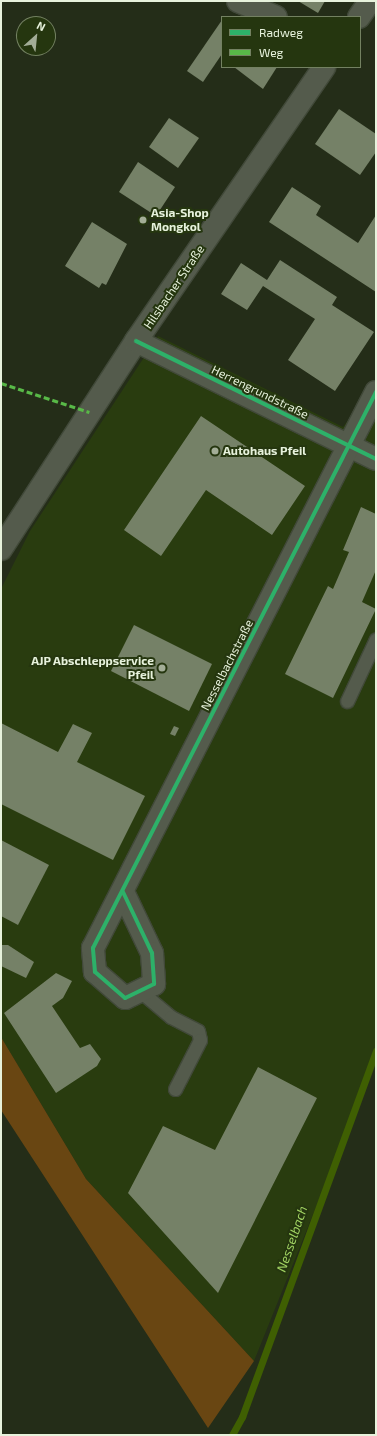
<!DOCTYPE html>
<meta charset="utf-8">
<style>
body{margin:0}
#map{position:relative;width:377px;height:1436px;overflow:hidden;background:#242d18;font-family:"Exo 2",sans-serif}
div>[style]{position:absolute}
.built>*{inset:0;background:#293c0f}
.green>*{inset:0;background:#694612}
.stream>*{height:7px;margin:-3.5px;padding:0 3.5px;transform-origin:3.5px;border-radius:3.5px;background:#3f5f02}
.building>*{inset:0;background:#758167}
.roads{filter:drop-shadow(1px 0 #414939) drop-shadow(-1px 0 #414939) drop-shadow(0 1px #414939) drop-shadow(0 -1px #414939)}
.lane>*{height:13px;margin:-6.5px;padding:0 6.5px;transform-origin:6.5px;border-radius:6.5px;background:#545b4c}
.street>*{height:22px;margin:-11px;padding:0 11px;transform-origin:11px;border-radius:11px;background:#545b4c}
.secondary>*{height:22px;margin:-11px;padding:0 11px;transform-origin:11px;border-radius:11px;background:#545b4c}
.quiet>*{height:3px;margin-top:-1.5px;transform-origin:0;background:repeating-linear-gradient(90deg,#58b947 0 6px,transparent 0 9px)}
.cycleway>*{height:4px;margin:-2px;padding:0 2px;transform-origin:2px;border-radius:2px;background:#2db169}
.dots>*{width:11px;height:11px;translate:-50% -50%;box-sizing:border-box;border:2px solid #25360f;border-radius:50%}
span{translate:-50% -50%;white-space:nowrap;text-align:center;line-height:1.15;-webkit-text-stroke:4px #25360f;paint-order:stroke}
.poi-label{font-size:12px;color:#e7f2dc;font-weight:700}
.left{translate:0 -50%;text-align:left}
.right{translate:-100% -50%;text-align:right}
.street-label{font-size:12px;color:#e7f2dc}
.water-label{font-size:13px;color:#a1d362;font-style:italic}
.frame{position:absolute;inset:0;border:2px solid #e7f2dc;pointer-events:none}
.legend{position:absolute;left:221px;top:16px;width:140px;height:52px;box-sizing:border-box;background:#25360f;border:1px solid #738161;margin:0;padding:5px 7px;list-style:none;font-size:12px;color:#e7f2dc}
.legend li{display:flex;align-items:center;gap:8px;height:20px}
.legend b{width:20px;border:1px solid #738161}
.north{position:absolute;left:16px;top:16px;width:40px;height:40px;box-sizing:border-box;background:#25360f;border:1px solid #738161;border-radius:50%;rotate:27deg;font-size:11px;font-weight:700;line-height:16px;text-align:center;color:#e7f2dc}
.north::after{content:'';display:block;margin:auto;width:14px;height:18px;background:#a3ad97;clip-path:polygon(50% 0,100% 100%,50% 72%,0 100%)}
</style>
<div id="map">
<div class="built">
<div style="clip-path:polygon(158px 336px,343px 427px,376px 382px,376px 1058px,254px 1361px,86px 1179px,1px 1037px,1px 589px,30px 531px)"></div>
</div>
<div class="green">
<div style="clip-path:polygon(1px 1037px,86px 1179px,254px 1361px,208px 1428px,1px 1110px)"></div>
</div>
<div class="stream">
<div style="left:232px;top:1435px;width:21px;rotate:-61deg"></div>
<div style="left:242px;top:1417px;width:390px;rotate:-69.9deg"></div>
</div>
<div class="building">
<div style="clip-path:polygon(298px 1px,325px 1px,318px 13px)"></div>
<div style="clip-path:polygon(222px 20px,222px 54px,203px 82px,187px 71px)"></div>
<div style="clip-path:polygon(234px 67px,277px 67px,263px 89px)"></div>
<div style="clip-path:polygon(339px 109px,376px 134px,376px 152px,360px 175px,315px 144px)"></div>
<div style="clip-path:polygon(169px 118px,199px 138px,178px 168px,149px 147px)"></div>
<div style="clip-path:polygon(138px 162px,175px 187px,156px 216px,119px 192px)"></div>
<div style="clip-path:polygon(292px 187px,321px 206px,316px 215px,358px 243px,376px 215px,376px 292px,269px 222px)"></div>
<div style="clip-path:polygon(92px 222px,127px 244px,106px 285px,102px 283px,99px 288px,65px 266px)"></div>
<div style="clip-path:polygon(280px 260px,337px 297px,332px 305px,374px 332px,335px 391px,288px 360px,315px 319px,263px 286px,247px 310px,221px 294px,241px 263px,267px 280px)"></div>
<div style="clip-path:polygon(201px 416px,305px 486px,272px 535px,206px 490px,161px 556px,124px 530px)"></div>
<div style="clip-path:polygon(361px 507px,376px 514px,376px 570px,362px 602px,376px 609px,333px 698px,285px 674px,328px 586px,333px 589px,349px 552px,343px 550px)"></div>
<div style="clip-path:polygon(134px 625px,212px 664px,189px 711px,111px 671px)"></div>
<div style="clip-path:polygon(1px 723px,58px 752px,73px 724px,92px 733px,77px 762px,145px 796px,113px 860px,1px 804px)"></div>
<div style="clip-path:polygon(174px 726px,179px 728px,175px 736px,170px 734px)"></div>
<div style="clip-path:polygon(1px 840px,49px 865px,18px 925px,1px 916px)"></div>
<div style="clip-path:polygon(1px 945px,8px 945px,34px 962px,26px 978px,1px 966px)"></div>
<div style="clip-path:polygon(56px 973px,72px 981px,63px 998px,52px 1006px,80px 1048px,90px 1044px,101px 1059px,97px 1066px,56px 1093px,4px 1013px)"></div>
<div style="clip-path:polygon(258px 1067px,317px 1098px,218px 1293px,128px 1193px,163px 1126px,215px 1150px)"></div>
</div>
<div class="roads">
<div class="lane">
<div style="left:347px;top:701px;width:68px;rotate:-64.9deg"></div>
<div style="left:140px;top:991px;width:40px;rotate:40deg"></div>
<div style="left:171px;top:1017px;width:30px;rotate:27deg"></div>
<div style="left:198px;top:1031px;width:9px;rotate:77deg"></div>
<div style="left:200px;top:1040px;width:55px;rotate:117deg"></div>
</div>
<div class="street">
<div style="left:238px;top:1px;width:41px;rotate:22.8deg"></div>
<div style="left:136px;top:341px;width:267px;rotate:26.2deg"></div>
<div style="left:123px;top:892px;width:68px;rotate:64.6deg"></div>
<div style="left:152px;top:953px;width:31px;rotate:86deg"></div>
<div style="left:154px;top:984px;width:32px;rotate:154deg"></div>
<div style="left:125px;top:998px;width:40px;rotate:-139deg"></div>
<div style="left:95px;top:972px;width:24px;rotate:-95deg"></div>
<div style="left:93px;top:948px;width:624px;rotate:-63.02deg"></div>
</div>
<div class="secondary">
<div style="left:359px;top:17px;width:19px;rotate:-55deg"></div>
<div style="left:1px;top:549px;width:248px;rotate:-57deg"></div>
<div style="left:136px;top:341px;width:332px;rotate:-55.5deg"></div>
</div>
</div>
<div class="quiet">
<div style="left:1px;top:383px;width:93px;rotate:18.2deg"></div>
</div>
<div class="cycleway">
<div style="left:136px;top:341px;width:267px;rotate:26.2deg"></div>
<div style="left:123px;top:892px;width:68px;rotate:64.6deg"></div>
<div style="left:152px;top:953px;width:31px;rotate:86deg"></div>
<div style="left:154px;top:984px;width:32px;rotate:154deg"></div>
<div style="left:125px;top:998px;width:40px;rotate:-139deg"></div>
<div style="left:95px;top:972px;width:24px;rotate:-95deg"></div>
<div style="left:93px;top:948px;width:624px;rotate:-63.02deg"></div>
</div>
<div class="dots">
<div style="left:143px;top:220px;background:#a3ad97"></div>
<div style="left:215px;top:451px;background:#a3ad97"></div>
<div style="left:162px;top:668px;background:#a3ad97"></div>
</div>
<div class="poi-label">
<span class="left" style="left:151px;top:220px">Asia-Shop<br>Mongkol</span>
<span class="left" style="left:223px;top:451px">Autohaus Pfeil</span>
<span class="right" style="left:154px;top:668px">AJP Abschleppservice<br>Pfeil</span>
</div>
<div class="street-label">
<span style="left:174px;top:287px;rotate:-56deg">Hilsbacher Straße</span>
<span style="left:260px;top:392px;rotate:26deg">Herrengrundstraße</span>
<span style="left:227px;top:665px;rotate:-63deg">Nesselbachstraße</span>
</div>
<div class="water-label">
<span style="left:292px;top:1239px;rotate:-71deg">Nesselbach</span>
</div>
<div class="frame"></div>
<ul class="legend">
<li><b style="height:5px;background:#2db169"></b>Radweg</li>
<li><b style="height:5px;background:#58b947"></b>Weg</li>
</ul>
<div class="north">N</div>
</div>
